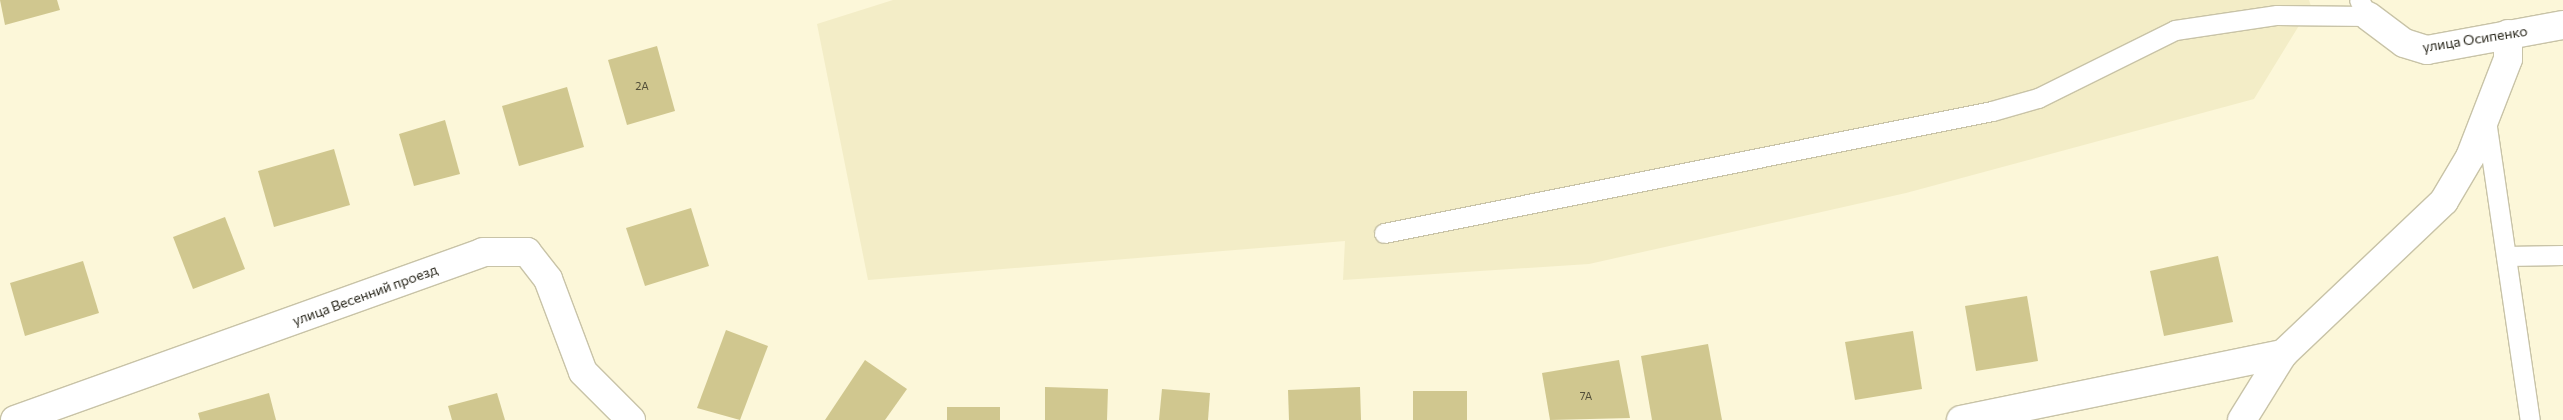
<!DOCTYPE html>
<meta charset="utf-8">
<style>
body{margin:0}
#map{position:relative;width:2563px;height:420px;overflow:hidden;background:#fcf7d9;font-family:Commissioner,sans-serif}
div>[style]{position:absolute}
.built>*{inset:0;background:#f3edc7}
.building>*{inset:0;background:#d0c78f}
.roads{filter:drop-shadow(1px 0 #c8c3a7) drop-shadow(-1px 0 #c8c3a7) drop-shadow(0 1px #c8c3a7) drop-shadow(0 -1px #c8c3a7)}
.service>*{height:19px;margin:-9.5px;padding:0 9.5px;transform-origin:9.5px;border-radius:9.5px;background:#fff}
.minor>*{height:28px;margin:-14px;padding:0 14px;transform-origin:14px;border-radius:14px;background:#fff}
span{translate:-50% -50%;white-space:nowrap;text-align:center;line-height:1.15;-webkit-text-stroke:4px #fff;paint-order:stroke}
.number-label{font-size:11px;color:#534f39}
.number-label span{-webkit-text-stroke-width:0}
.street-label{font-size:14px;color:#29271c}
</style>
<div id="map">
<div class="built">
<div style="clip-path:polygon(893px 0,2309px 0,2311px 6px,2254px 99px,1906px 193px,1589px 264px,1343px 280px,1345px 241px,868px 280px,817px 24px)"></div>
</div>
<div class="building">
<div style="clip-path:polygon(0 0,57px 0,60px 10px,5px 25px)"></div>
<div style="clip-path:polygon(657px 46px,675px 111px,627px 125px,608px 60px)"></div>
<div style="clip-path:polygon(567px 87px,584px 147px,519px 166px,502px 106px)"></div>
<div style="clip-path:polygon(445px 120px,460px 174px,414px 186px,399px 134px)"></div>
<div style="clip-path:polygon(334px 149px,350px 205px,274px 227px,258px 171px)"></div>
<div style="clip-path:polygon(691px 208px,709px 266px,645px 286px,626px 228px)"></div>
<div style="clip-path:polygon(225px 217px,245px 269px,193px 289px,173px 237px)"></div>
<div style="clip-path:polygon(2218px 256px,2233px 322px,2164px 336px,2150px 271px)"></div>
<div style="clip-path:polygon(83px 261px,99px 313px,25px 336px,10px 283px)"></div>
<div style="clip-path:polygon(2027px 296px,2038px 361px,1976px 371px,1965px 306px)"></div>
<div style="clip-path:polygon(726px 330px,768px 346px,740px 420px,697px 408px)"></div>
<div style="clip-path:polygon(1913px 331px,1922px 389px,1855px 400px,1845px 342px)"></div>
<div style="clip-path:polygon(1708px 344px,1722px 420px,1652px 420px,1641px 356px)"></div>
<div style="clip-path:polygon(865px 360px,907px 389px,885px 420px,825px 420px)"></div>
<div style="clip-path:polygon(1619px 360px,1630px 418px,1550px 420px,1542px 373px)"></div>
<div style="clip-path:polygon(1045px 387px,1108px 389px,1107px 420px,1045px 420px)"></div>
<div style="clip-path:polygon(1360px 387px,1361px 420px,1289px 420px,1288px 390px)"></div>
<div style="clip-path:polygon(1162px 389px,1210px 393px,1208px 420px,1159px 420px)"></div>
<div style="clip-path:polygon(1413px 391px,1467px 391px,1467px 420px,1413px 420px)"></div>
<div style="clip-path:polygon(269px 393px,276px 420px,200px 420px,198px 413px)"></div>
<div style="clip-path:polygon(497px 393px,505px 420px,452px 420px,448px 406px)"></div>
<div style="clip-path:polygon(947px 407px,1000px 407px,1000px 420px,947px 420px)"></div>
</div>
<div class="roads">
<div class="service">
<div style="left:2486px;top:120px;width:303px;rotate:81.7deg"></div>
<div style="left:1384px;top:233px;width:620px;rotate:-11.35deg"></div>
<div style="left:1992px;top:111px;width:48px;rotate:-15.8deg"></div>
<div style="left:2038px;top:98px;width:153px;rotate:-26.4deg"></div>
<div style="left:2175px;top:30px;width:103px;rotate:-8.4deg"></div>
<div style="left:2277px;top:15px;width:91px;rotate:0.6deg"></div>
<div style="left:2368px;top:16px;width:18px;rotate:-119deg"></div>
<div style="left:2506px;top:256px;width:57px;rotate:-1deg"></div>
</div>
<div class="minor">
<div style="left:2368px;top:16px;width:45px;rotate:36.9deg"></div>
<div style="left:2404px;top:43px;width:24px;rotate:17deg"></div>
<div style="left:2427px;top:50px;width:138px;rotate:-10.4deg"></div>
<div style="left:15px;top:420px;width:497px;rotate:-19.7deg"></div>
<div style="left:483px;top:252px;width:44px"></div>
<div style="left:527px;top:252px;width:34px;rotate:52deg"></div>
<div style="left:548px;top:279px;width:99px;rotate:69.4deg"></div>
<div style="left:583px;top:372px;width:68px;rotate:45deg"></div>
<div style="left:1961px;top:420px;width:329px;rotate:-11.6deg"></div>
<div style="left:2283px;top:354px;width:222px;rotate:-43.5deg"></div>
<div style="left:2444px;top:201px;width:51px;rotate:-59.4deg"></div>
<div style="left:2470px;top:157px;width:105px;rotate:-68.8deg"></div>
<div style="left:2508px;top:59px;width:25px;rotate:-90deg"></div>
<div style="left:2242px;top:420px;width:78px;rotate:-58.2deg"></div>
</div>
</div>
<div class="number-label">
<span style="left:642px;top:86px">2А</span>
<span style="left:1586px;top:396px">7А</span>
</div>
<div class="street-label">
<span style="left:2475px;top:39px;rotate:-9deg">улица Осипенко</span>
<span style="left:365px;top:295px;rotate:-20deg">улица Весенний проезд</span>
</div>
</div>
